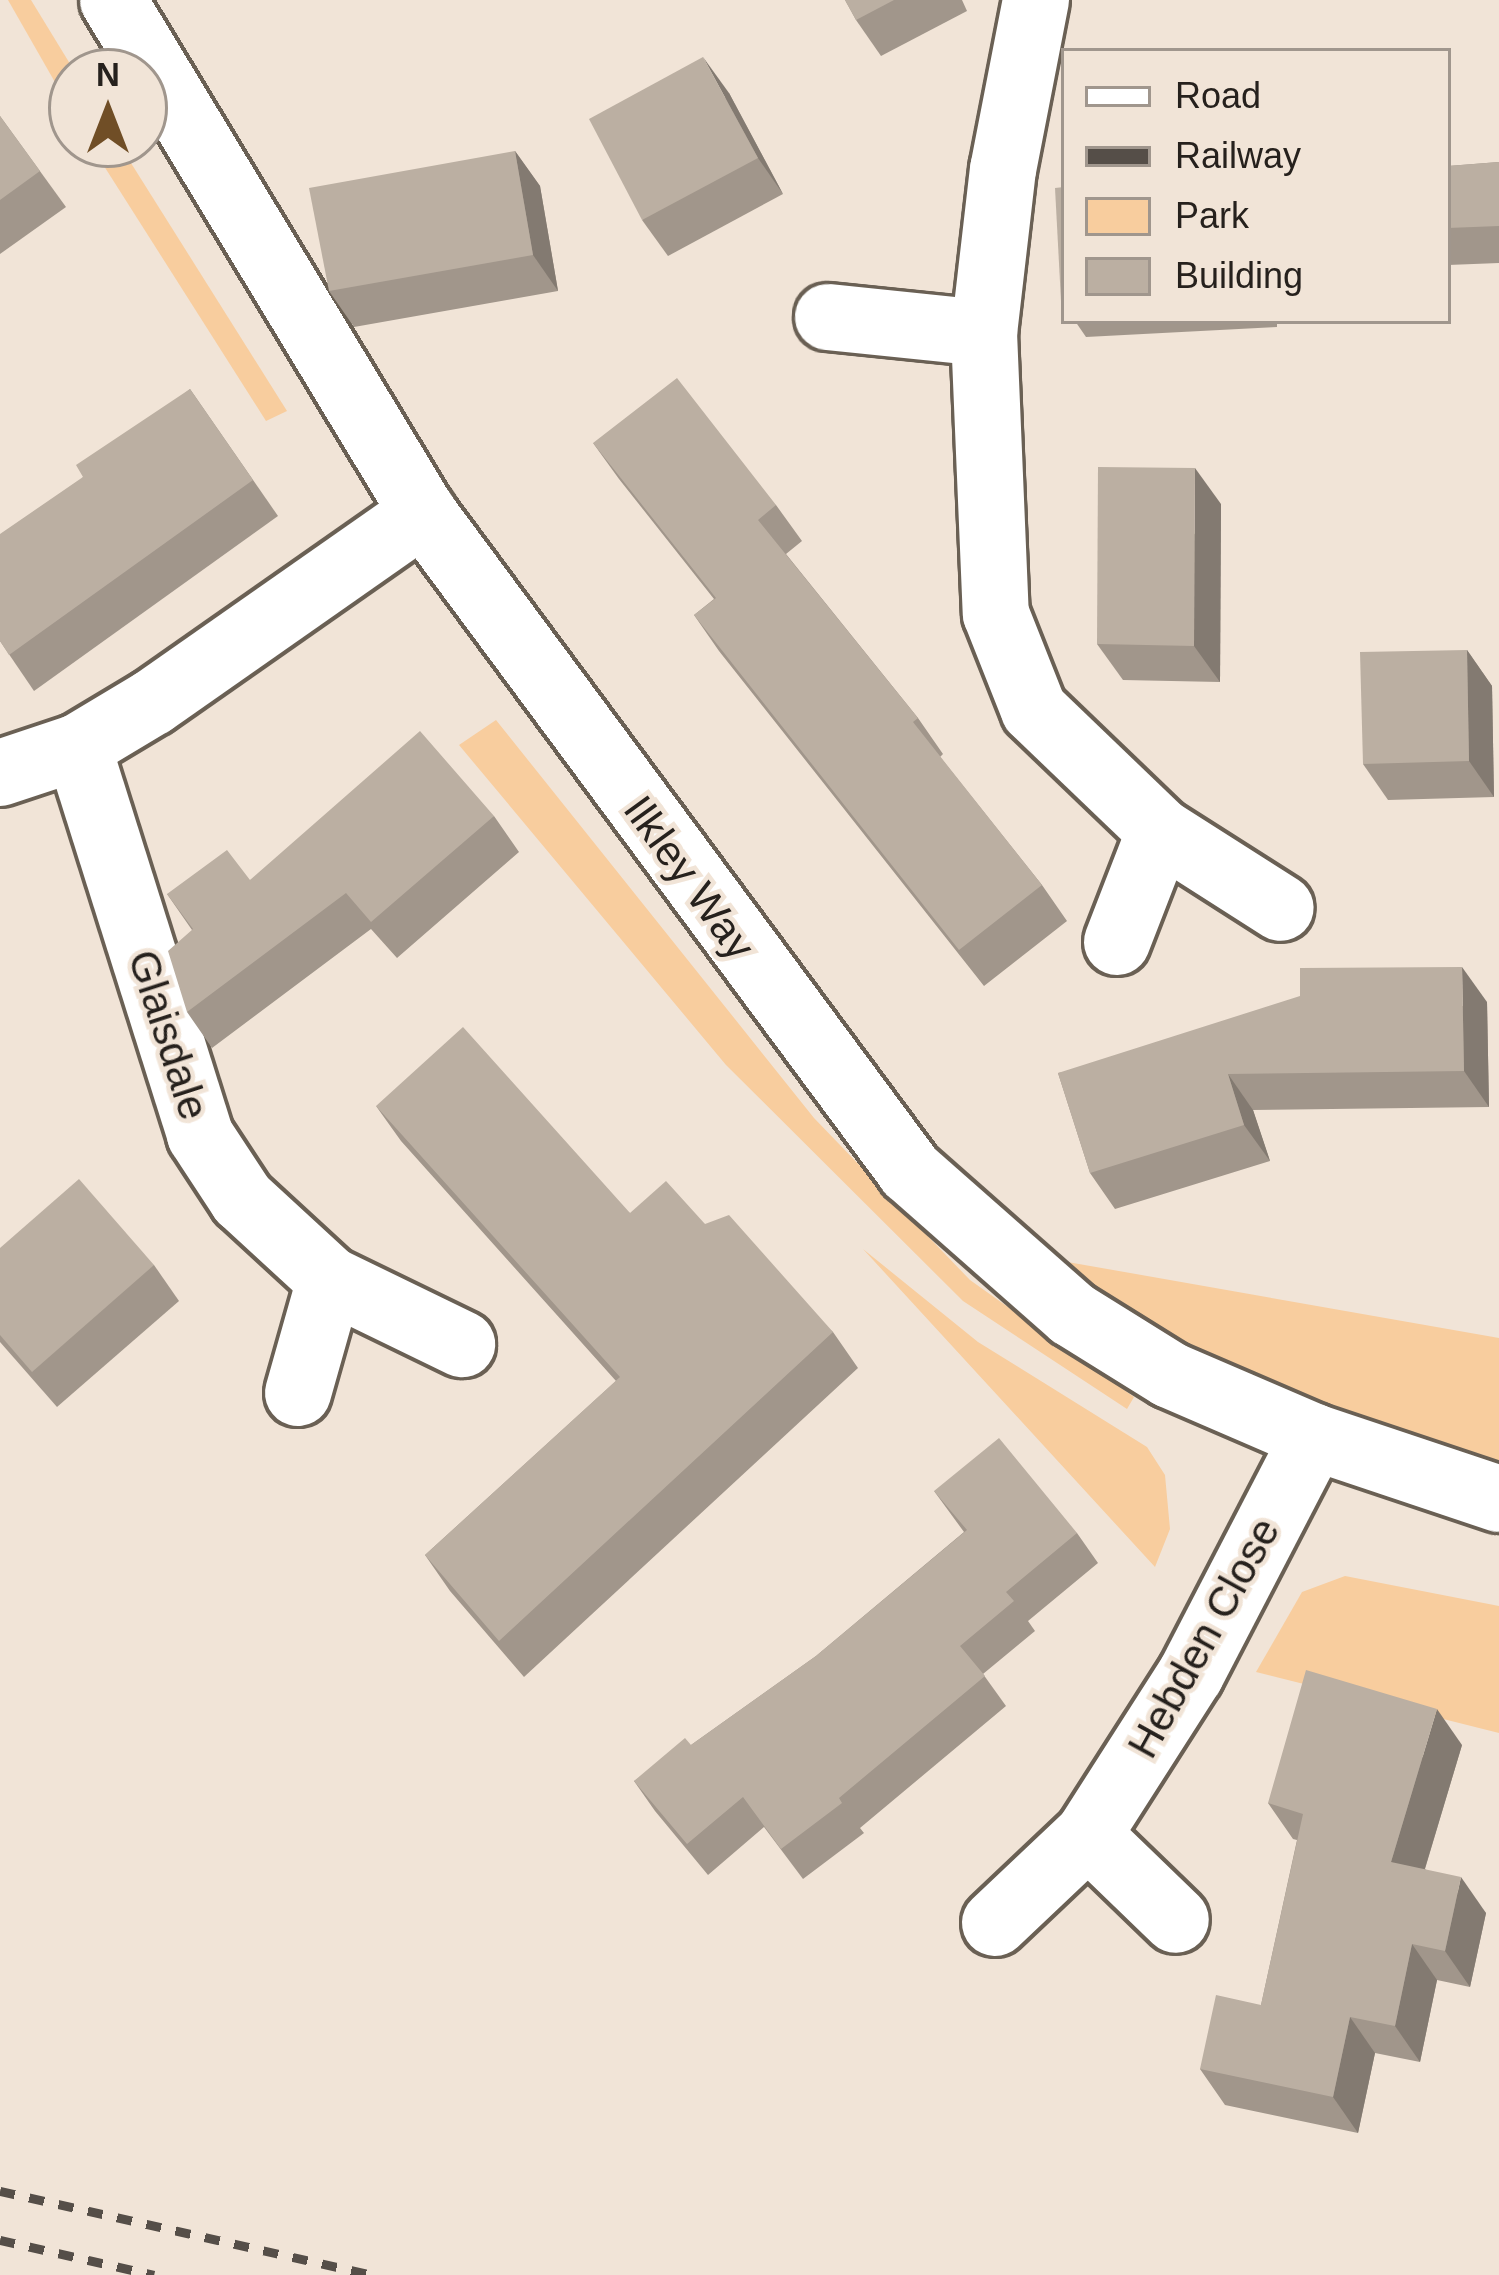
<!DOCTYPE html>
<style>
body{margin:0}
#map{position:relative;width:1499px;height:2275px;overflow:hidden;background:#f1e4d7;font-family:Helvetica,sans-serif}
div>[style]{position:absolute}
.green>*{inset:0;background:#f8cd9e}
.roads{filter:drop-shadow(3px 0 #6a6054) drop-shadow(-3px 0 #6a6054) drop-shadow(0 3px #6a6054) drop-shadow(0 -3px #6a6054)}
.street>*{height:66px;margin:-33px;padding:0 33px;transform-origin:33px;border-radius:33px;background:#fff}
.rail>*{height:9px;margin-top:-4.5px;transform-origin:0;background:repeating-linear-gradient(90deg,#554e48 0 15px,transparent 0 30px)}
.wall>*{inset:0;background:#a1968b}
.shaded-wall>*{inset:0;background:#837a71}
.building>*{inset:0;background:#bbafa2}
span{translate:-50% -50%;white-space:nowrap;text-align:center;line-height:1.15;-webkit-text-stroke:9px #f1e4d7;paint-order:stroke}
.street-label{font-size:42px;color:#26211d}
.legend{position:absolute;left:1061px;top:48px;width:390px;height:276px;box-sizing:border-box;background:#f1e4d7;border:3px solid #a0968d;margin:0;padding:15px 21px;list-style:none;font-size:36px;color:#26211d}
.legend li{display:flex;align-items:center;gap:24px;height:60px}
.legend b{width:60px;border:3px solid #a0968d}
.north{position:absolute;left:48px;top:48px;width:120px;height:120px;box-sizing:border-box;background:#f1e4d7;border:3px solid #a0968d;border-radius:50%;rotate:0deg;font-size:33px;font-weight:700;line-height:48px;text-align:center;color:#26211d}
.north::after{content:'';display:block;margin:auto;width:42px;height:54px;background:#704e26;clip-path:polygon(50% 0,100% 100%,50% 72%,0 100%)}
</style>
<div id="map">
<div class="green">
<div style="clip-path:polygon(8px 0,31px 0,75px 72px,72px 112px)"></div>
<div style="clip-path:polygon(90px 144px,119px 144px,287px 411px,266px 421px)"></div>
<div style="clip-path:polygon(496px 720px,814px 1118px,970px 1280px,1134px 1397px,1127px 1409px,963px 1301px,726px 1065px,459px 745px)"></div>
<div style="clip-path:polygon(863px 1249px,978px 1342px,1147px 1447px,1165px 1475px,1170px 1529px,1155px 1567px)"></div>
<div style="clip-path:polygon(994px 1249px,1499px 1338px,1499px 1499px,1461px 1490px)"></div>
<div style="clip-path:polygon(1345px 1576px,1499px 1606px,1499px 1733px,1256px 1672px,1302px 1592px)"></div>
</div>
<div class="roads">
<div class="street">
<div style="left:113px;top:0;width:599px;rotate:58.86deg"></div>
<div style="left:423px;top:513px;width:819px;rotate:53.49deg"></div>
<div style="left:910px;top:1171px;width:216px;rotate:41.4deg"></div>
<div style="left:1072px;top:1314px;width:115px;rotate:31.9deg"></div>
<div style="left:1170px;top:1375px;width:157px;rotate:23.3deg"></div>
<div style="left:1314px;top:1437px;width:195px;rotate:18.5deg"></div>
<div style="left:1036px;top:0;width:172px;rotate:101deg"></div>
<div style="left:1003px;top:169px;width:165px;rotate:96.6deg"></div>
<div style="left:984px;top:333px;width:281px;rotate:87.6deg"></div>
<div style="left:996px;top:614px;width:103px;rotate:68.4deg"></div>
<div style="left:1034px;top:710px;width:175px;rotate:43.8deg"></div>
<div style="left:1160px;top:831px;width:143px;rotate:32.5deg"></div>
<div style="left:828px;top:317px;width:157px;rotate:5.9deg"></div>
<div style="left:78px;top:747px;width:407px;rotate:72.5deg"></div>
<div style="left:200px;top:1135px;width:77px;rotate:56.7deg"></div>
<div style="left:242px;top:1199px;width:120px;rotate:42.6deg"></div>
<div style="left:330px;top:1280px;width:147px;rotate:25.9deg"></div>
<div style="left:0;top:773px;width:82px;rotate:-18.4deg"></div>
<div style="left:78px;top:747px;width:87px;rotate:-31deg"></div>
<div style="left:153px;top:702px;width:330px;rotate:-35deg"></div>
<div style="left:1117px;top:942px;width:119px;rotate:-68.8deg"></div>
<div style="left:298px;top:1393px;width:117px;rotate:-74.2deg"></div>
<div style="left:1088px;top:1835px;width:122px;rotate:44deg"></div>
<div style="left:995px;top:1923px;width:128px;rotate:-43.4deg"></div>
<div style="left:1088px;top:1835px;width:191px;rotate:-57.4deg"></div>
<div style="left:1191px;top:1674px;width:267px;rotate:-62.6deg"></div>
</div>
</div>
<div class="rail">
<div style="left:0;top:2191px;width:383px;rotate:12.7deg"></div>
<div style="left:0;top:2240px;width:158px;rotate:12.8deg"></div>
</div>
<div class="wall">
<div style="clip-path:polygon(845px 0,962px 0,967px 11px,881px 56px,856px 20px)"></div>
<div style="clip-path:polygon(729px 93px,783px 194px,668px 256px,642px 220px)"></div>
<div style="clip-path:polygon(0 116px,66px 207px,0 254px)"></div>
<div style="clip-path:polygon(515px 151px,540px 186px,558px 291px,354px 327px,329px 291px)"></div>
<div style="clip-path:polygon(1499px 162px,1499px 263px,1448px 265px,1448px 166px)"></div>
<div style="clip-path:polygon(1075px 321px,1277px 321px,1277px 327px,1086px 337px)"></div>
<div style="clip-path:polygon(190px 389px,278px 516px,34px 691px,0 641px,83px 477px)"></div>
<div style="clip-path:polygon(593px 443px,776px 505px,802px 541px,786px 554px,918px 718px,943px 754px,940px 757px,1042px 885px,1067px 921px,984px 986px,719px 651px,694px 615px,714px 599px,619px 479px)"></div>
<div style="clip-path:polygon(1221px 504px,1220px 682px,1123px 680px,1097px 644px)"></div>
<div style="clip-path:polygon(1467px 650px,1492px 686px,1494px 797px,1388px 800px,1363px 764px)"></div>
<div style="clip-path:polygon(494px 816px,519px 852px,397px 958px,371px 929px,212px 1048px,187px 1012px,192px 930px,167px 894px,250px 880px)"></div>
<div style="clip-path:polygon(1487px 1002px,1489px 1107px,1253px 1110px,1270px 1161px,1115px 1209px,1090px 1173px,1058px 1073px)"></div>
<div style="clip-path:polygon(376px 1106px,630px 1213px,705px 1224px,833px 1332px,858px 1368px,524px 1677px,450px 1591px,425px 1555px,616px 1381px,401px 1141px)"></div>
<div style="clip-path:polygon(0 1248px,154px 1265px,179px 1301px,57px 1407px,0 1342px)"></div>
<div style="clip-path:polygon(934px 1491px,1077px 1533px,1098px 1563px,1028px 1621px,1035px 1631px,983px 1674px,1006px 1706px,860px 1828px,864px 1833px,803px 1879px,764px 1827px,708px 1875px,655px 1811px,634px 1781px,691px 1745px,816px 1656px,964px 1532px)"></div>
<div style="clip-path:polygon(1462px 1745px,1425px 1869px,1486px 1913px,1470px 1987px,1437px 1980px,1420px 2062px,1375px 2053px,1358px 2133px,1225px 2105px,1200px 2069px,1261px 2005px,1297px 1840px,1293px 1839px,1268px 1803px)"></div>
</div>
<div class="shaded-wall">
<div style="clip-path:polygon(703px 57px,729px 93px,783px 194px,758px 158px)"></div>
<div style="clip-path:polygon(515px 151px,540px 186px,558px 291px,533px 255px)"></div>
<div style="clip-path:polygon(1195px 468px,1221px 504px,1220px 682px,1194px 646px)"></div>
<div style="clip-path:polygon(1467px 650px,1492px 686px,1494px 797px,1469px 761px)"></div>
<div style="clip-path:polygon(1462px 967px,1487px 1002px,1489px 1107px,1464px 1071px)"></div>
<div style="clip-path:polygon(1228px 1074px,1253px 1110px,1270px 1161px,1244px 1125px)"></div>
<div style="clip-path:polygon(1437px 1709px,1462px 1745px,1416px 1898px,1391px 1862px)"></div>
<div style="clip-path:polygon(1461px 1877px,1486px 1913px,1470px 1987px,1445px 1951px)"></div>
<div style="clip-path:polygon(1412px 1944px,1437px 1980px,1420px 2062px,1395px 2026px)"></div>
<div style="clip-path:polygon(1350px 2017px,1375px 2053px,1358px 2133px,1333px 2097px)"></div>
</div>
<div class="building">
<div style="clip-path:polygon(845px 0,894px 0,856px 20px)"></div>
<div style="clip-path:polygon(703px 57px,758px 158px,642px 220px,589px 119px)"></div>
<div style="clip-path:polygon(0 116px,40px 171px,0 200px)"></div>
<div style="clip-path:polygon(515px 151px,533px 255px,329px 291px,309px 188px)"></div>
<div style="clip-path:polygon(1499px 162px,1499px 226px,1448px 228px,1448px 166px)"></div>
<div style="clip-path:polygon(1064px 187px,1064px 301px,1061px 301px,1055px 188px)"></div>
<div style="clip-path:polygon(677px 378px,776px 505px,758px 520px,918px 718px,913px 722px,1042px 885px,959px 950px,694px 615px,716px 598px,593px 443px)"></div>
<div style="clip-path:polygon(190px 389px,253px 480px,9px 655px,0 641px,0 534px,83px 477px,76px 465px)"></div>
<div style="clip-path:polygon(1098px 467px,1195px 468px,1194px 646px,1097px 644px)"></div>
<div style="clip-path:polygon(1467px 650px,1469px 761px,1363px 764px,1360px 652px)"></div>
<div style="clip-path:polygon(420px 731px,494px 816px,371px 922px,346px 893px,187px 1012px,168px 951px,193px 929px,167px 894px,227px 850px,250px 880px)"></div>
<div style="clip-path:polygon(1462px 967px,1464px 1071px,1228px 1074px,1244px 1125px,1090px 1173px,1058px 1073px,1300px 996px,1300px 968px)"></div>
<div style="clip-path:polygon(463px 1027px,630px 1213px,666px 1181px,705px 1224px,729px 1215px,833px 1332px,499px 1641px,425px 1555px,620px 1377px,376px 1106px)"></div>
<div style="clip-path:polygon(79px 1179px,154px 1265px,32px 1372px,0 1335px,0 1248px)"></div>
<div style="clip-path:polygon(999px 1438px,1077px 1533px,1006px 1592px,1014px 1601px,960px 1646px,985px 1676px,839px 1798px,842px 1803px,781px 1849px,743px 1797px,687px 1844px,634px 1781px,685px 1738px,691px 1745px,816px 1656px,967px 1530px,934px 1491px)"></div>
<div style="clip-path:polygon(1306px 1670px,1437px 1709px,1391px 1862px,1461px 1877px,1445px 1951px,1412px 1944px,1395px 2026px,1350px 2017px,1333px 2097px,1200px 2069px,1216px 1995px,1261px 2005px,1303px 1814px,1268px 1803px)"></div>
</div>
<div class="street-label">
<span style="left:689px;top:878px;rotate:54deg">Ilkley Way</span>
<span style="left:168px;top:1035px;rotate:72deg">Glaisdale</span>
<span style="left:1204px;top:1638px;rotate:-61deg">Hebden Close</span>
</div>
<ul class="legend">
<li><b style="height:15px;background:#fff"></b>Road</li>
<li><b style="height:15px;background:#554e48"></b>Railway</li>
<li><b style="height:33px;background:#f8cd9e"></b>Park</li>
<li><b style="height:33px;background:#bbafa2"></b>Building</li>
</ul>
<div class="north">N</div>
</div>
